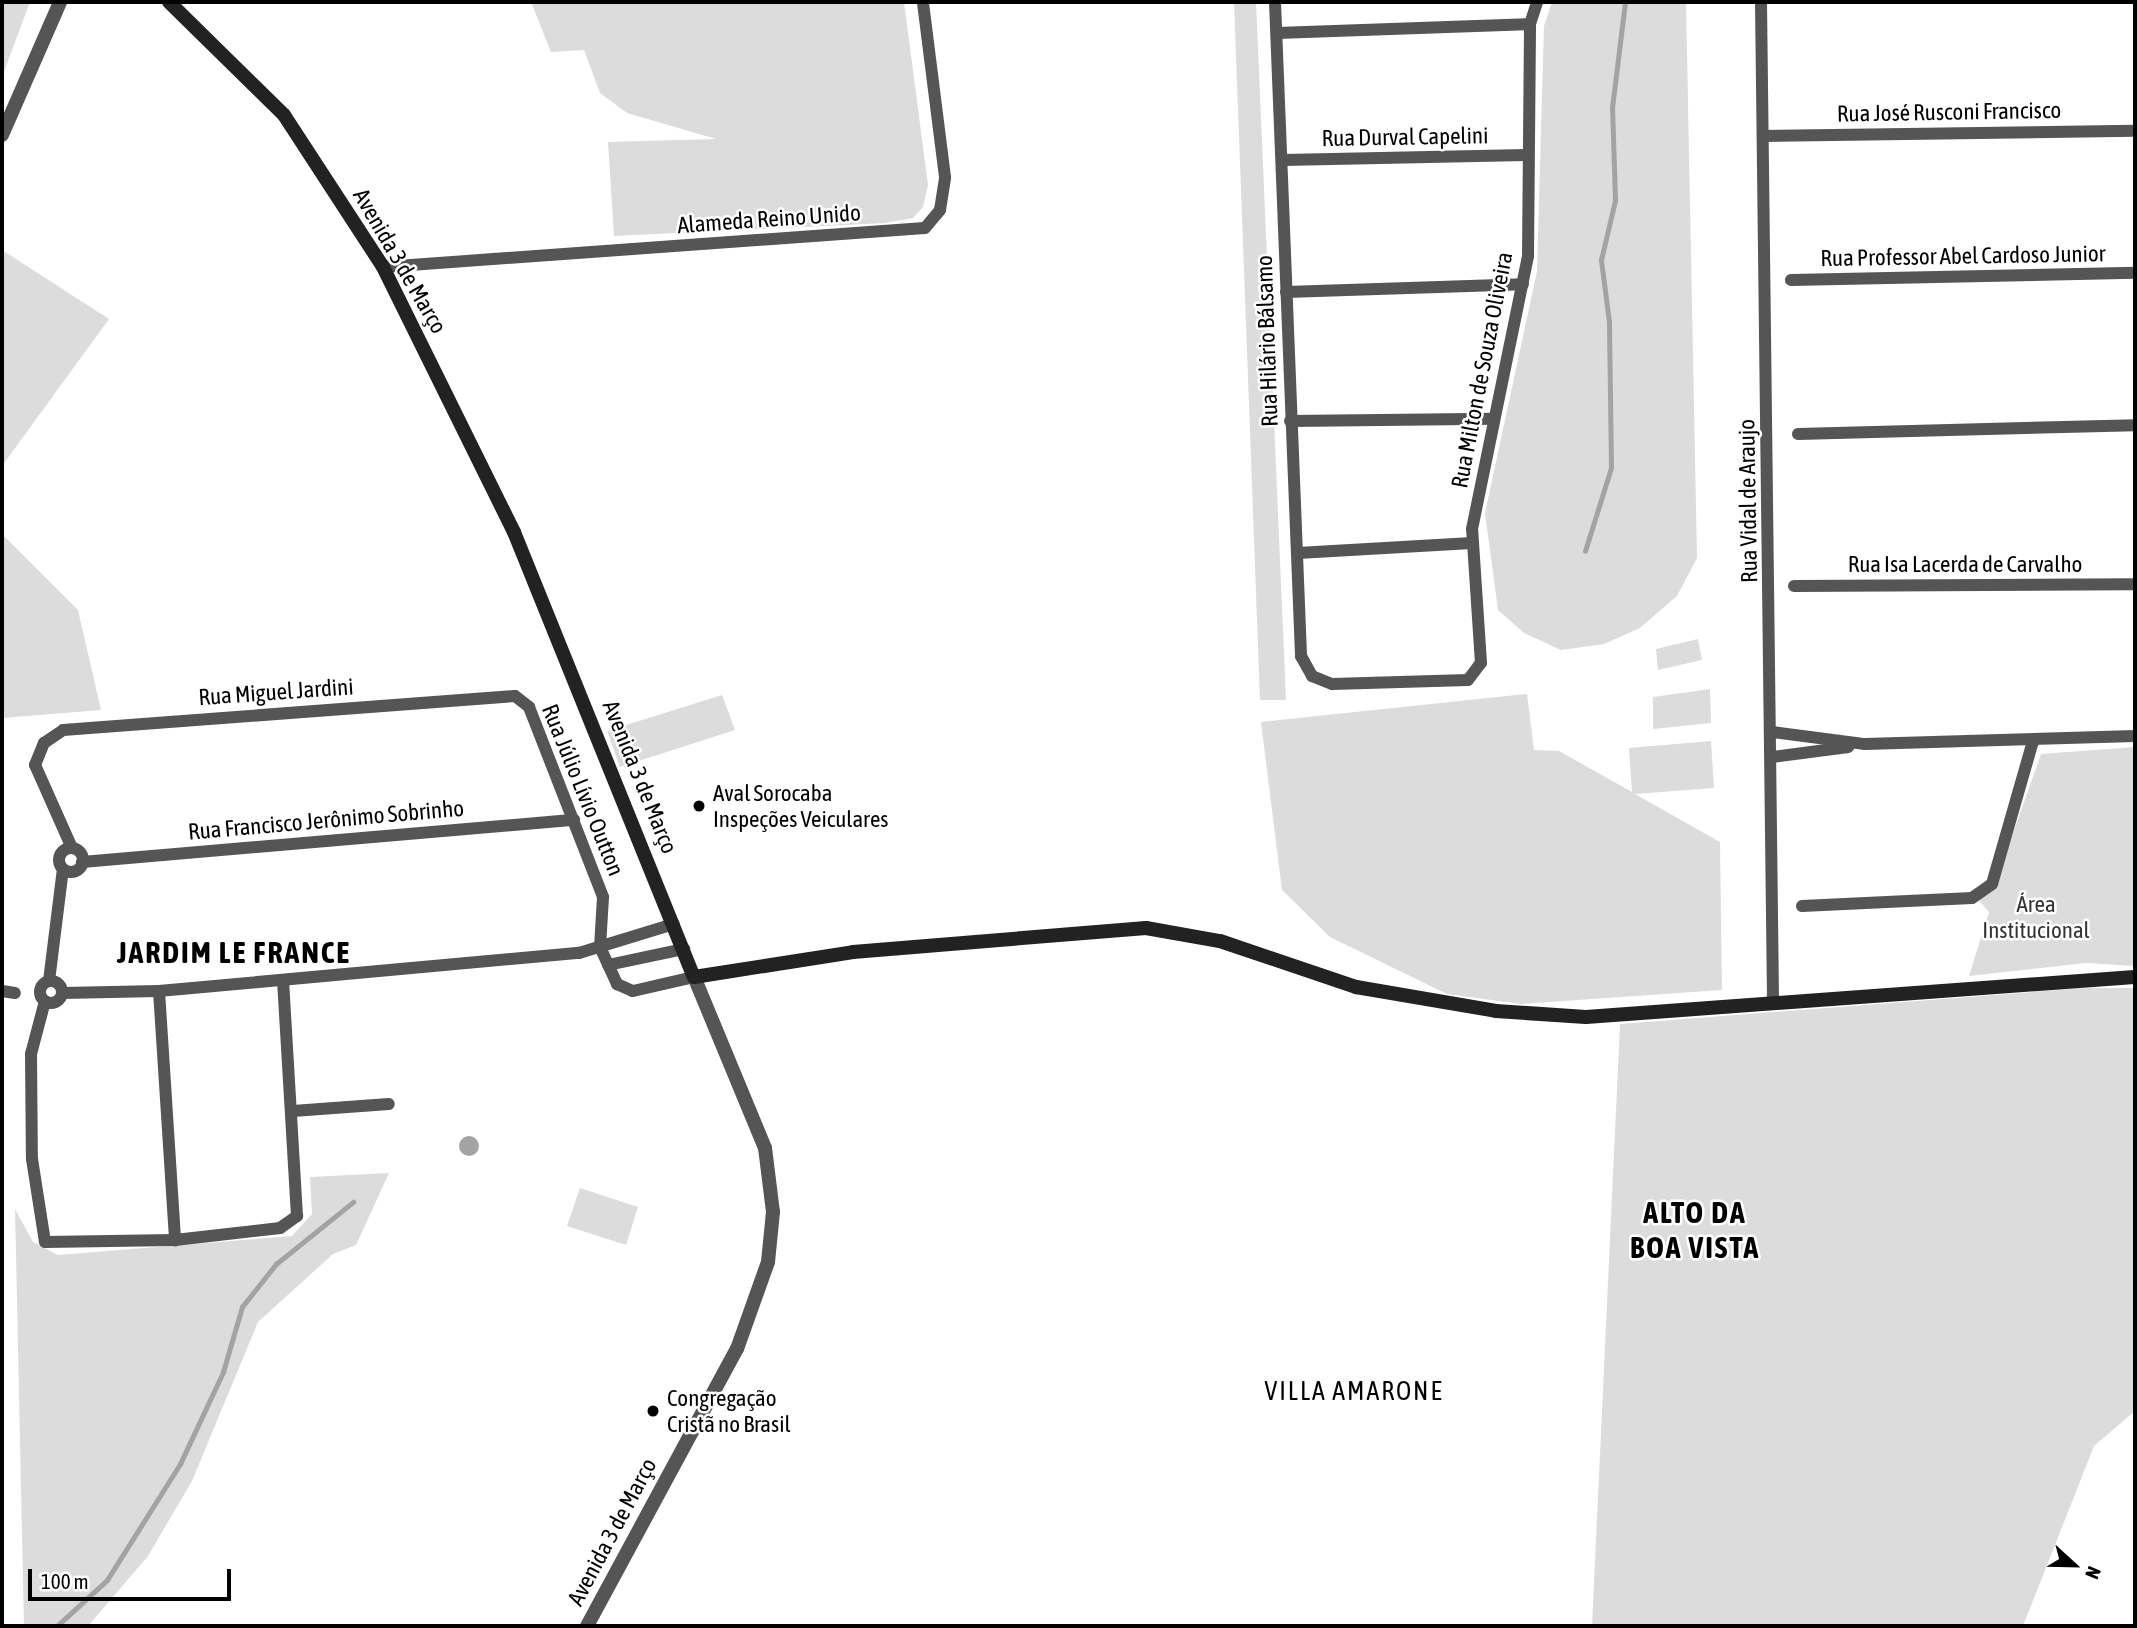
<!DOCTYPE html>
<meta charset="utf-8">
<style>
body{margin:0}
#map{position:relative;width:2137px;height:1628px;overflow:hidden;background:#fff;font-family:"Asap Condensed",sans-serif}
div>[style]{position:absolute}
.green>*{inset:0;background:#dcdcdc}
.water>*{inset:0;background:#a3a3a3}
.round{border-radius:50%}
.stream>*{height:4.5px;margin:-2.25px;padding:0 2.25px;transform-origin:2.25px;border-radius:2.25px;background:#a3a3a3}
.minor>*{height:12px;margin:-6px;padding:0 6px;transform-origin:6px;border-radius:6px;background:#555}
.minor>.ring{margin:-6px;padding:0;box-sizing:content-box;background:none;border:12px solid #555;border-radius:50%}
.tertiary>*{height:14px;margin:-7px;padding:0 7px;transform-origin:7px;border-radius:7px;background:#555}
.secondary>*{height:14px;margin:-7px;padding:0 7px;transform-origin:7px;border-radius:7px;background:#222}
.dots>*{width:19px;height:19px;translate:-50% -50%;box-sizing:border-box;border:4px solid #fff;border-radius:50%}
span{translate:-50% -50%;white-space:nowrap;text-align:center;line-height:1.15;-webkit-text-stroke:5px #fff;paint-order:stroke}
.street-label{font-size:23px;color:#000}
.poi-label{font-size:23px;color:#000}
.left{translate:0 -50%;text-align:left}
.park-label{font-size:23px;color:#333}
.quarter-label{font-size:26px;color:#000;letter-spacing:2px}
.district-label{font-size:30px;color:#000;font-weight:700;letter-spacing:2px}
.frame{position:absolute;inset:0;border:4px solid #000;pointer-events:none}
.north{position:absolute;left:2039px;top:1530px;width:70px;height:70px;-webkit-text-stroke:5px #fff;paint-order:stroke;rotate:112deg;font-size:19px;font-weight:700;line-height:28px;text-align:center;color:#000}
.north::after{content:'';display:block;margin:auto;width:24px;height:32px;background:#000;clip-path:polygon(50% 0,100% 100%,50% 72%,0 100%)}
.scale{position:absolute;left:28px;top:1569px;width:203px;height:32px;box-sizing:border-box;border:4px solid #000;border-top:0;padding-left:9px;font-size:21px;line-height:24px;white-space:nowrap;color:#000;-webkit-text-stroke:5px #fff;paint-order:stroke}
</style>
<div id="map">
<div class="green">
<div style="clip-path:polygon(2px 2px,30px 2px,2px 77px)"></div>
<div style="clip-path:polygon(531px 2px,904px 2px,928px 185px,923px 207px,913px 218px,885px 223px,614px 236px,608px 142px,716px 139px,627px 113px,600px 93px,584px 50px,551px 52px)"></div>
<div style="clip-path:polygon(1234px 2px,1256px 2px,1286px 700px,1260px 700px)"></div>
<div style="clip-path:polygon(1552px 2px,1686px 2px,1697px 558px,1677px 596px,1640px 628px,1604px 644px,1561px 650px,1524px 633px,1498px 610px,1485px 513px,1537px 271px,1544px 26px)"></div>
<div style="clip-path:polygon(2px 250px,109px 319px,2px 466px)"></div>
<div style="clip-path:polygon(2px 534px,78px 610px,101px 710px,2px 718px)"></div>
<div style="clip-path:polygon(1698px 639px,1702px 660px,1658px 670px,1656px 649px)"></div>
<div style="clip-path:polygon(1710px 689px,1711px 723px,1653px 729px,1653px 697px)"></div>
<div style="clip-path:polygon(1527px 694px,1534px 750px,1559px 751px,1632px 792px,1629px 748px,1711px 741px,1714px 788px,1635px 794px,1720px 842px,1722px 990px,1521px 1004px,1447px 994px,1330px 937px,1282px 890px,1261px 722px)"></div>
<div style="clip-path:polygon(722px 695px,735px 730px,620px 767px,607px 731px)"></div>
<div style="clip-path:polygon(2135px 747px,2135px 966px,2086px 963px,1969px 976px,1989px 912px,1978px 899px,1993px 890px,2041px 754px)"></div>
<div style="clip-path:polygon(2085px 988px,2135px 988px,2135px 1411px,2094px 1446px,2023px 1626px,1592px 1626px,1620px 1024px)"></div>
<div style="clip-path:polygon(389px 1173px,356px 1245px,333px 1254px,258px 1322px,192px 1481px,148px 1556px,88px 1626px,24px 1626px,15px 1209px,33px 1242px,58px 1255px,292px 1236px,312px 1214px,310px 1177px)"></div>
<div style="clip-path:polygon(580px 1188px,638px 1207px,626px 1245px,567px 1226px)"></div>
</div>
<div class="water">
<div class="round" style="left:459px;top:1136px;width:20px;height:20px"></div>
</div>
<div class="stream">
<div style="left:1585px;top:551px;width:87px;rotate:-72.6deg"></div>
<div style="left:1611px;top:468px;width:146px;rotate:-90.8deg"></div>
<div style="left:1609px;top:322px;width:63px;rotate:-97.4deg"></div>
<div style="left:1601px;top:260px;width:61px;rotate:-76.7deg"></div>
<div style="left:1615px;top:201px;width:93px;rotate:-91.8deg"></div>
<div style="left:1612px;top:108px;width:107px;rotate:-83deg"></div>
<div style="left:57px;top:1626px;width:68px;rotate:-42.6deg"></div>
<div style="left:107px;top:1580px;width:137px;rotate:-57.8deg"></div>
<div style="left:180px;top:1464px;width:102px;rotate:-64.9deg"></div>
<div style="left:223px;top:1372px;width:68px;rotate:-73.7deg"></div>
<div style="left:242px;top:1307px;width:55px;rotate:-51.7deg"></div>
<div style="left:276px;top:1264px;width:99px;rotate:-38.8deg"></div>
</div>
<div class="minor">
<div style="left:1275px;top:2px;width:655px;rotate:87.72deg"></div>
<div style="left:1301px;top:656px;width:23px;rotate:61deg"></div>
<div style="left:1312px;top:676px;width:22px;rotate:22deg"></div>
<div style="left:1332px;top:684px;width:136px;rotate:-1.7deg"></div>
<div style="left:1468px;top:680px;width:21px;rotate:-53deg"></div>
<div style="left:1481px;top:663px;width:134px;rotate:-93.8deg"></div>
<div style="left:1472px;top:529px;width:279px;rotate:-78.4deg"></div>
<div style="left:1528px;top:256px;width:232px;rotate:-89.5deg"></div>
<div style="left:1530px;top:24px;width:23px;rotate:-72deg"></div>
<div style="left:1761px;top:2px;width:997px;rotate:89.31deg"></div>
<div style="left:1277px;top:33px;width:253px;rotate:-2deg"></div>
<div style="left:1763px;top:136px;width:372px;rotate:-0.8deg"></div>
<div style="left:1283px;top:160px;width:245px;rotate:-1.2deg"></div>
<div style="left:383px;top:267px;width:543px;rotate:-4.12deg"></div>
<div style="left:925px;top:228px;width:23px;rotate:-50deg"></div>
<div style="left:940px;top:210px;width:33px;rotate:-81deg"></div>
<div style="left:945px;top:177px;width:176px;rotate:-97.2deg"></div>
<div style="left:1791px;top:280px;width:344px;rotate:-1.2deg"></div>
<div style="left:1286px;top:292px;width:237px;rotate:-1.9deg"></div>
<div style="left:1290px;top:421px;width:204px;rotate:-0.6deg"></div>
<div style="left:1798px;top:434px;width:337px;rotate:-1.5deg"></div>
<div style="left:1298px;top:553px;width:174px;rotate:-3.3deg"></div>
<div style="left:1794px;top:586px;width:341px;rotate:-0.3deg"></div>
<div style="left:1772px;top:732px;width:94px;rotate:7.4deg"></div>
<div style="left:1865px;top:744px;width:270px;rotate:-1.7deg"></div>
<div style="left:1772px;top:757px;width:77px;rotate:-7.5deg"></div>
<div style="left:72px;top:848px;width:91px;rotate:-114deg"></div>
<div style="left:35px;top:765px;width:24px;rotate:-68deg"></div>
<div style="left:44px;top:743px;width:23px;rotate:-34deg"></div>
<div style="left:63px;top:730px;width:453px;rotate:-4.3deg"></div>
<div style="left:515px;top:696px;width:18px;rotate:38deg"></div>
<div style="left:529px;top:707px;width:204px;rotate:68.7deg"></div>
<div style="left:603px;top:897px;width:50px;rotate:93.4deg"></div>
<div style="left:600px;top:947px;width:41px;rotate:65.3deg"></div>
<div style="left:617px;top:984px;width:17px;rotate:24deg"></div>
<div style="left:633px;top:991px;width:63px;rotate:-12.9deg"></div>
<div class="ring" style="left:59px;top:848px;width:12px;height:12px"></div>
<div style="left:82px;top:862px;width:494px;rotate:-4.9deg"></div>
<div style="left:1802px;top:906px;width:170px;rotate:-2.7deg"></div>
<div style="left:1972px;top:898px;width:24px;rotate:-35deg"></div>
<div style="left:1992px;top:884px;width:149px;rotate:-74deg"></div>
<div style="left:608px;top:965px;width:78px;rotate:-11.9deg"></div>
<div class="ring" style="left:40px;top:981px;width:10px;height:10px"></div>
<div style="left:49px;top:981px;width:113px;rotate:-82.9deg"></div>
<div style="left:2px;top:991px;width:13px;rotate:9deg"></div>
<div style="left:159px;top:991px;width:250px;rotate:86.3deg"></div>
<div style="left:62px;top:993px;width:97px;rotate:-1.2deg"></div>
<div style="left:159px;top:991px;width:422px;rotate:-5.2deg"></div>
<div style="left:579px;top:953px;width:99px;rotate:-17deg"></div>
<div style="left:45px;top:1001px;width:55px;rotate:104.8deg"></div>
<div style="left:31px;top:1054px;width:105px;rotate:89.5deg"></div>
<div style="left:32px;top:1159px;width:84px;rotate:81.1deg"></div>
<div style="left:45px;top:1242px;width:130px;rotate:-0.9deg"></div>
<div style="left:175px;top:1240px;width:106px;rotate:-6.5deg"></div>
<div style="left:280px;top:1228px;width:21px;rotate:-35deg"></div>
<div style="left:297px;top:1216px;width:236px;rotate:-93.4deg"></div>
<div style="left:293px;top:1111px;width:96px;rotate:-4.2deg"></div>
</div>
<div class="tertiary">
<div style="left:2px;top:135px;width:145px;rotate:-66.4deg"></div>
<div style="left:587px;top:1626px;width:315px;rotate:-61.6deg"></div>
<div style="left:737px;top:1349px;width:92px;rotate:-70.4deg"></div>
<div style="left:768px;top:1262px;width:50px;rotate:-84.3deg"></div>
<div style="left:773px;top:1212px;width:64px;rotate:-97.1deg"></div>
<div style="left:765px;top:1148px;width:185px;rotate:-112.5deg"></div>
</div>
<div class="secondary">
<div style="left:169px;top:2px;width:161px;rotate:44.5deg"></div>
<div style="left:284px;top:115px;width:181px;rotate:56.9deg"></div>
<div style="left:383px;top:267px;width:296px;rotate:63.7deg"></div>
<div style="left:514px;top:532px;width:480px;rotate:68deg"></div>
<div style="left:694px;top:977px;width:161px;rotate:-8.9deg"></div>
<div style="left:853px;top:952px;width:294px;rotate:-4.7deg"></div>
<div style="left:1146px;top:928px;width:75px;rotate:10deg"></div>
<div style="left:1220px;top:941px;width:144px;rotate:18.7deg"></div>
<div style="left:1356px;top:987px;width:142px;rotate:9.7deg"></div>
<div style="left:1496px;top:1011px;width:90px;rotate:3.8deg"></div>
<div style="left:1586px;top:1017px;width:550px;rotate:-4.17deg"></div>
</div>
<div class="dots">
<div style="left:699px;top:806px;background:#000"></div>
<div style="left:653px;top:1411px;background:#000"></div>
</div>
<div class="street-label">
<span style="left:1949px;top:112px;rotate:-1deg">Rua José Rusconi Francisco</span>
<span style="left:1405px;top:137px;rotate:-1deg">Rua Durval Capelini</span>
<span style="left:769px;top:219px;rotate:-4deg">Alameda Reino Unido</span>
<span style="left:1963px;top:256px;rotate:-1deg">Rua Professor Abel Cardoso Junior</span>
<span style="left:400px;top:261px;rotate:60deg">Avenida 3 de Março</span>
<span style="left:1267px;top:341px;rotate:-92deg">Rua Hilário Bálsamo</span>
<span style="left:1482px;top:370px;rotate:-79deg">Rua Milton de Souza Oliveira</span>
<span style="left:1748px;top:501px;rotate:-91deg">Rua Vidal de Araujo</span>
<span style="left:1965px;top:564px">Rua Isa Lacerda de Carvalho</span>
<span style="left:276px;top:692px;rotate:-4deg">Rua Miguel Jardini</span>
<span style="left:640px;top:777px;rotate:68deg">Avenida 3 de Março</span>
<span style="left:583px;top:790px;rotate:68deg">Rua Júlio Lívio Outton</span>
<span style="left:326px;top:820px;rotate:-5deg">Rua Francisco Jerônimo Sobrinho</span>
<span style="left:612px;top:1532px;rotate:-62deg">Avenida 3 de Março</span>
</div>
<div class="poi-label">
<span class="left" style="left:713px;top:806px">Aval Sorocaba<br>Inspeções Veiculares</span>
<span class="left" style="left:667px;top:1411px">Congregação<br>Cristã no Brasil</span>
</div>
<div class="park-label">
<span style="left:2036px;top:917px">Área<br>Institucional</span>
</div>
<div class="quarter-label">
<span style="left:1354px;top:1392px">VILLA AMARONE</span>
</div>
<div class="district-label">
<span style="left:234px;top:952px">JARDIM LE FRANCE</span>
<span style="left:1695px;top:1229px">ALTO DA<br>BOA VISTA</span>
</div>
<div class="frame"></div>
<div class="north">N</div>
<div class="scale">100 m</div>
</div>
